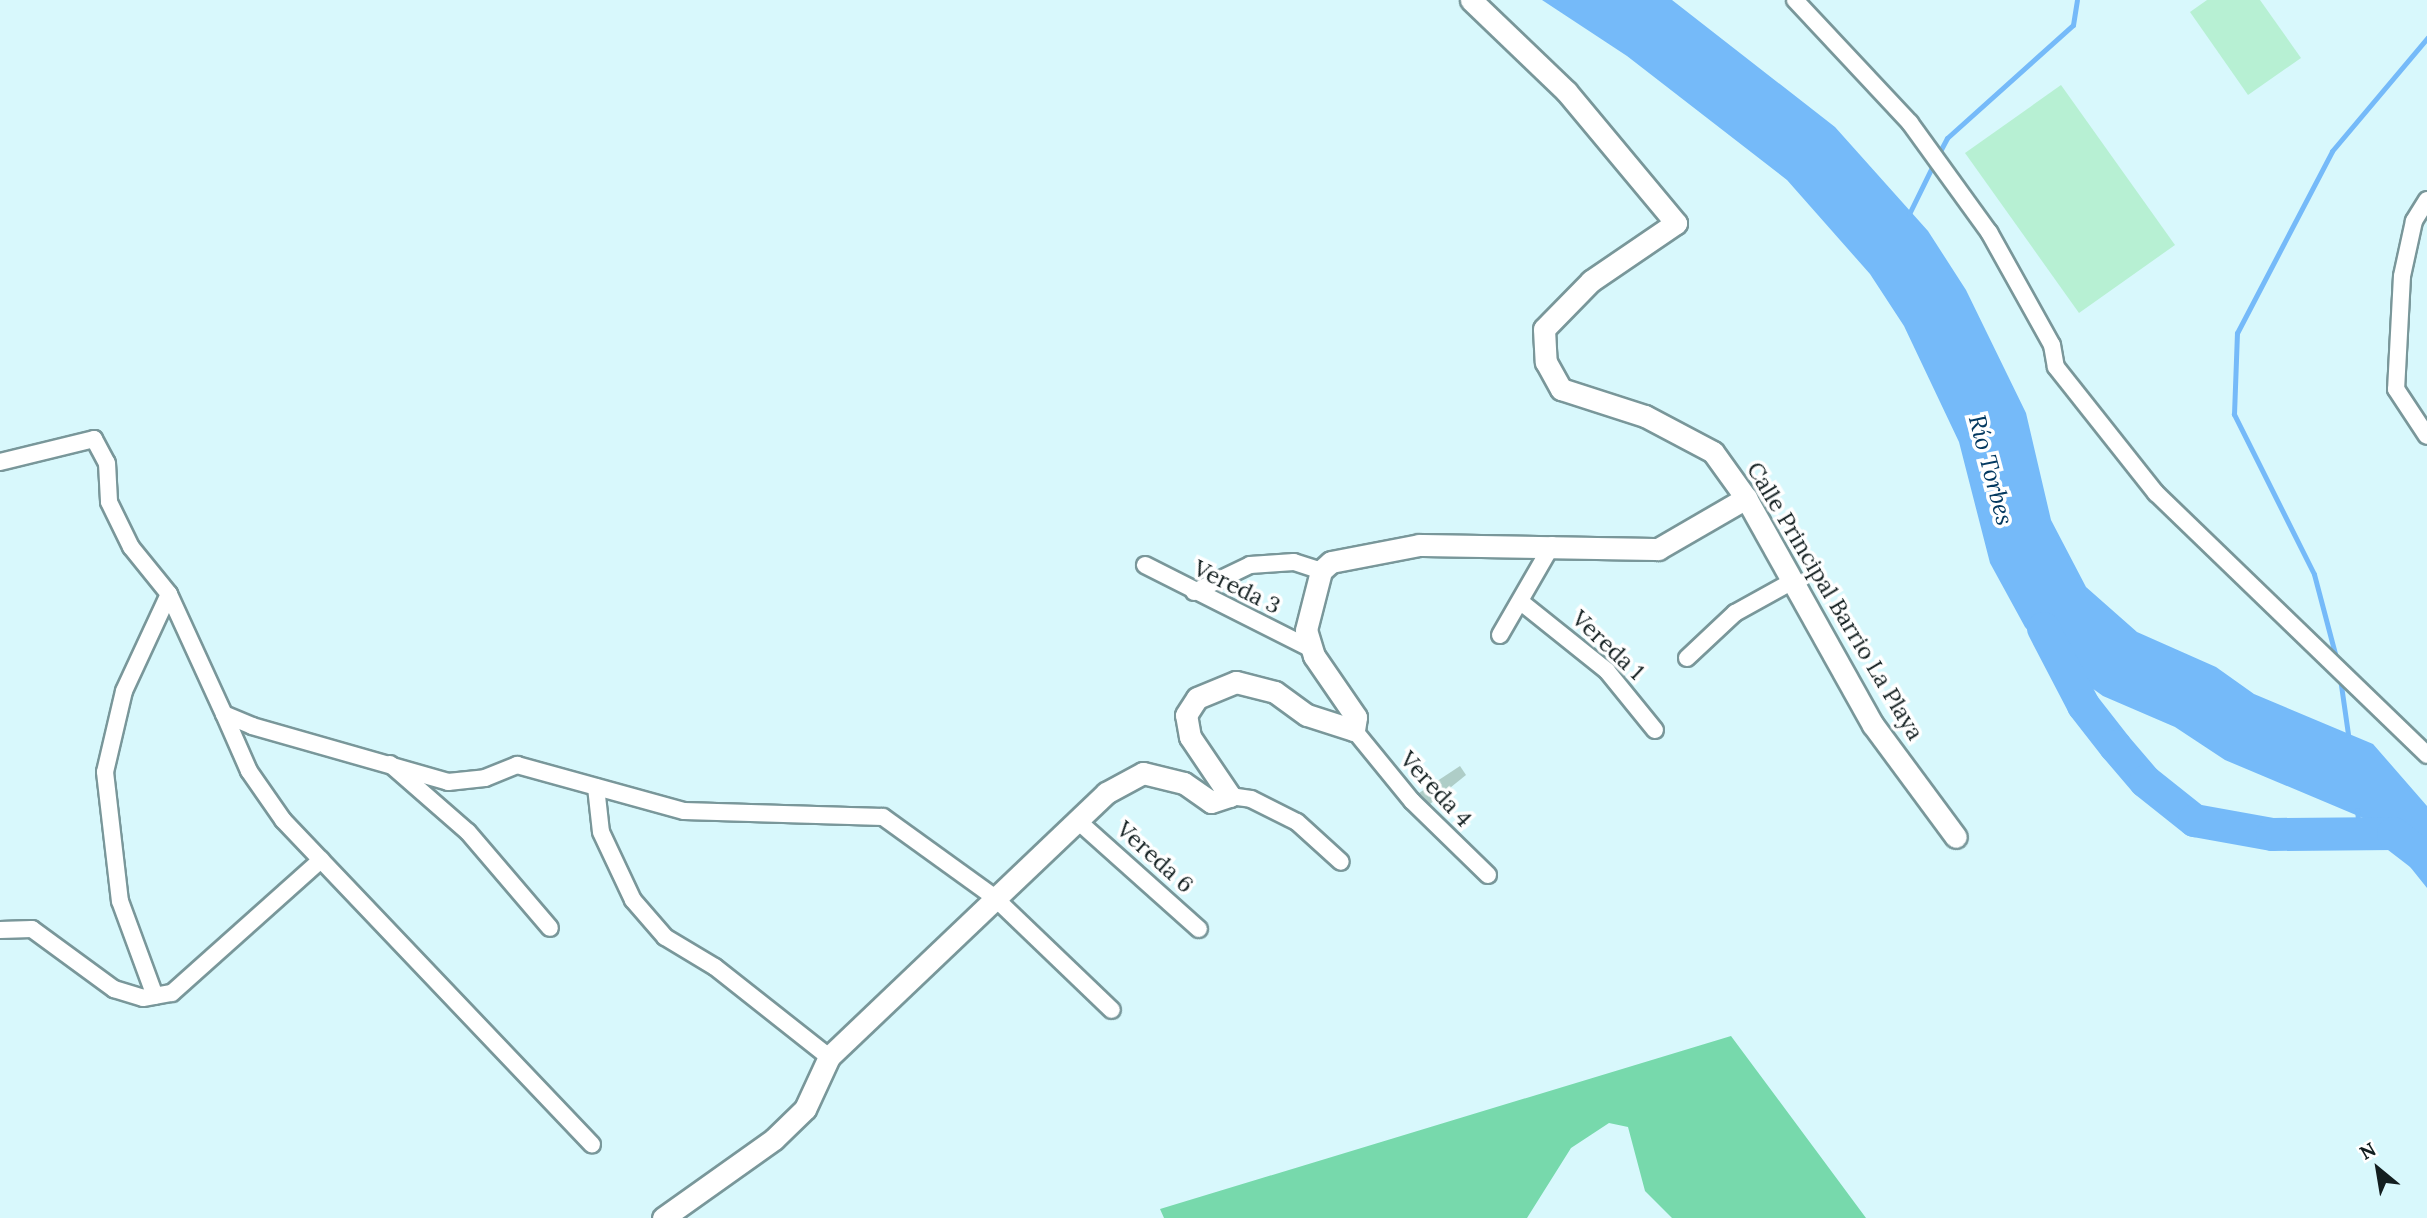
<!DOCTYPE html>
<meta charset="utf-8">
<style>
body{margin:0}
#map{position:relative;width:2427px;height:1218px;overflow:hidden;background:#d8f8fc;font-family:Lora,serif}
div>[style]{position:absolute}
.green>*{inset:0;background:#b7f0d3}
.forest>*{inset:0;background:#77d9ac}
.water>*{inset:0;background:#75baf9}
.stream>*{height:5px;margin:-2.5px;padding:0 2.5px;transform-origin:2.5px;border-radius:2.5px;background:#75baf9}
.river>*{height:33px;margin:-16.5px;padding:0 16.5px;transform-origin:16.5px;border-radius:16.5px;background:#75baf9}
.building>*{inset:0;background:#aecdc7}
.roads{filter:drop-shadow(2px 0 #79979a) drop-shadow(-2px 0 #79979a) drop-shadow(0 2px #79979a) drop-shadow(0 -2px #79979a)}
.street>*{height:16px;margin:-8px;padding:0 8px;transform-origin:8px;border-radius:8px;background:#fff}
.secondary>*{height:21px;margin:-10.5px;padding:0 10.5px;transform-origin:10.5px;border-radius:10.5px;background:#fff}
span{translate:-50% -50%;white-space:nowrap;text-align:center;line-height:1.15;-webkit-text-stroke:7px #fff;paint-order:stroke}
.street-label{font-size:23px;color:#121e1f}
.water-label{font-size:24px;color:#033960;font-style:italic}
.north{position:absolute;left:2343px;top:1134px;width:70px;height:70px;-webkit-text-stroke:5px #fff;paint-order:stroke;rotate:330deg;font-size:19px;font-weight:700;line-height:28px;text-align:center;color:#121e1f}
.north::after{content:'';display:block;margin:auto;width:24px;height:32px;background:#121e1f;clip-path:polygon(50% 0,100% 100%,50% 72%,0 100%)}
</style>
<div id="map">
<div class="green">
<div style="clip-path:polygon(2207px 0,2260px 0,2301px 58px,2248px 95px,2190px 12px)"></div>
<div style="clip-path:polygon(2061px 85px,2175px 245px,2079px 313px,1965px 153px)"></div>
</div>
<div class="forest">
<div style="clip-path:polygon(1731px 1036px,1866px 1218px,1672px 1218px,1645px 1191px,1628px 1127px,1609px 1123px,1571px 1148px,1527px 1218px,1164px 1218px,1160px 1209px)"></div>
</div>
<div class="water">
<div style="clip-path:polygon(1542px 0,1672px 0,1835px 127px,1928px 231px,1966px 290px,2026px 413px,2051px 520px,2086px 587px,2137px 632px,2216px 667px,2254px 694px,2373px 744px,2427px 806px,2427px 888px,2375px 823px,2225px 760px,2175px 727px,2103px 696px,2053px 660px,2025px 627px,1990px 563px,1959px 442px,1904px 326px,1870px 274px,1787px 180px,1627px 56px)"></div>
</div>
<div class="stream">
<div style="left:1938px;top:155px;width:19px;rotate:-62deg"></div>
<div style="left:1947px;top:138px;width:169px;rotate:-41.9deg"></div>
<div style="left:2073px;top:25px;width:25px;rotate:-81deg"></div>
<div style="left:1909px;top:214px;width:57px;rotate:-63.9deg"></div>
<div style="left:2338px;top:665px;width:94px;rotate:-104.8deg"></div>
<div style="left:2314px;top:574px;width:179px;rotate:-116.6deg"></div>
<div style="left:2234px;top:414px;width:81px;rotate:-87.9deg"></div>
<div style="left:2237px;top:333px;width:205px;rotate:-62.4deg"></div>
<div style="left:2332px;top:151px;width:148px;rotate:-49.9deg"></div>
<div style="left:2340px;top:678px;width:57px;rotate:81.9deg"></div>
<div style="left:2357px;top:810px;width:18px;rotate:84deg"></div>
</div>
<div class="river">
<div style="left:2043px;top:628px;width:87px;rotate:62.5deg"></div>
<div style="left:2083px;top:705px;width:52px;rotate:52deg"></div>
<div style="left:2115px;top:746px;width:46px;rotate:49.4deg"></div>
<div style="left:2145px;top:781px;width:63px;rotate:38.5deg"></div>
<div style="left:2194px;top:820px;width:79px;rotate:10.2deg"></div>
<div style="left:2272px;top:834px;width:121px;rotate:-0.5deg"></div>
<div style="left:2393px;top:833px;width:43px;rotate:37.4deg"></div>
</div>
<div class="building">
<div style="clip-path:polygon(1460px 766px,1466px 775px,1430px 804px,1419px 793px)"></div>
</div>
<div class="roads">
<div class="street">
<div style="left:1795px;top:0;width:168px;rotate:46.9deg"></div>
<div style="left:1910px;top:123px;width:135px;rotate:54.1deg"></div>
<div style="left:1989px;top:232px;width:129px;rotate:60.9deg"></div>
<div style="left:2052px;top:345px;width:22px;rotate:80deg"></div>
<div style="left:2056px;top:367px;width:161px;rotate:51.6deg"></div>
<div style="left:2156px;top:493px;width:377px;rotate:44deg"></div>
<div style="left:2427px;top:200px;width:25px;rotate:122deg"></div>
<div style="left:2414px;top:221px;width:56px;rotate:102.3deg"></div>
<div style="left:2402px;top:276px;width:113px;rotate:93deg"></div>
<div style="left:2396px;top:389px;width:56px;rotate:56.6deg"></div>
<div style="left:0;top:462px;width:97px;rotate:-13.7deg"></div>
<div style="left:94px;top:439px;width:27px;rotate:62deg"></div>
<div style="left:107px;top:463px;width:39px;rotate:87deg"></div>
<div style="left:109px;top:502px;width:50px;rotate:63.9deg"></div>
<div style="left:131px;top:547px;width:60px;rotate:51deg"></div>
<div style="left:169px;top:594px;width:107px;rotate:114.9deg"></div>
<div style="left:124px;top:691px;width:83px;rotate:103.2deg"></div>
<div style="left:105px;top:772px;width:130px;rotate:83.4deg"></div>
<div style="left:120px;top:901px;width:101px;rotate:69.8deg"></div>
<div style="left:1145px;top:565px;width:184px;rotate:26.8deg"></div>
<div style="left:1194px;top:592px;width:62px;rotate:-25.7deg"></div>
<div style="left:1250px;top:565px;width:44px;rotate:-3.9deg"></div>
<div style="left:1294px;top:562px;width:28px;rotate:18deg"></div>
<div style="left:169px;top:594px;width:132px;rotate:65.4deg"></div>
<div style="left:224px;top:714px;width:30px;rotate:23deg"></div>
<div style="left:252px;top:726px;width:204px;rotate:15.9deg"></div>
<div style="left:448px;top:782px;width:37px;rotate:-6deg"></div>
<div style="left:485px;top:778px;width:35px;rotate:-22deg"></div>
<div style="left:517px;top:765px;width:173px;rotate:15.4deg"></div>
<div style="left:684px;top:811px;width:199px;rotate:1.7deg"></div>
<div style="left:883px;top:817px;width:137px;rotate:35.8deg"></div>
<div style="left:994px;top:897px;width:163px;rotate:43.8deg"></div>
<div style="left:1521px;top:602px;width:110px;rotate:38.7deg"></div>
<div style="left:1607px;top:671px;width:76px;rotate:50.9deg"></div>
<div style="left:1500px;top:635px;width:104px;rotate:-60deg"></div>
<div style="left:1687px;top:658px;width:66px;rotate:-43.2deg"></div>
<div style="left:1735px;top:613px;width:66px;rotate:-28.9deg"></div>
<div style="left:224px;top:714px;width:62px;rotate:66.3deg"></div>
<div style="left:249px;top:771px;width:60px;rotate:55.2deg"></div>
<div style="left:283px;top:820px;width:448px;rotate:46.4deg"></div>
<div style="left:1354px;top:730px;width:92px;rotate:50.8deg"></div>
<div style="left:1412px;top:801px;width:106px;rotate:44.2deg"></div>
<div style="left:390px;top:764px;width:103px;rotate:41.1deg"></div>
<div style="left:468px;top:832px;width:126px;rotate:49.5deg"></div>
<div style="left:596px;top:787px;width:45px;rotate:83.7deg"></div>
<div style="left:601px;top:832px;width:75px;rotate:64.8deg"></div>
<div style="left:633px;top:900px;width:49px;rotate:49.1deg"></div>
<div style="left:665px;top:937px;width:58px;rotate:31deg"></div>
<div style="left:715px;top:967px;width:145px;rotate:38.3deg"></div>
<div style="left:1230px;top:796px;width:21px;rotate:8deg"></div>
<div style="left:1251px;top:799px;width:51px;rotate:26.6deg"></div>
<div style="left:1297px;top:822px;width:59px;rotate:42.3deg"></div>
<div style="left:1078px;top:821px;width:162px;rotate:41.8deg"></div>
<div style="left:0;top:930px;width:32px;rotate:-2deg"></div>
<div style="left:32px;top:929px;width:102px;rotate:36.2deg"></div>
<div style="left:114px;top:989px;width:30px;rotate:17deg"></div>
<div style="left:143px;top:998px;width:29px;rotate:-10deg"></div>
<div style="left:172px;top:993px;width:200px;rotate:-41.8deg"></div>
</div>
<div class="secondary">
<div style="left:1471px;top:0;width:132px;rotate:43.8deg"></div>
<div style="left:1566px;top:91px;width:172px;rotate:50.2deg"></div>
<div style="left:1676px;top:223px;width:103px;rotate:145.7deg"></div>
<div style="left:1591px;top:281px;width:67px;rotate:134.4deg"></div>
<div style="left:1544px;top:329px;width:33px;rotate:87deg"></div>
<div style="left:1546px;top:362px;width:31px;rotate:61deg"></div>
<div style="left:1561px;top:389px;width:88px;rotate:17.8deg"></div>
<div style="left:1645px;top:416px;width:77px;rotate:27.9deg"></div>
<div style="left:1713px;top:452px;width:57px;rotate:54.3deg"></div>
<div style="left:1746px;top:498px;width:260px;rotate:60.8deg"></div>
<div style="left:1873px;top:725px;width:139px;rotate:53.5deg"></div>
<div style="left:663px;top:1218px;width:136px;rotate:-35.4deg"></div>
<div style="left:774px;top:1139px;width:43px;rotate:-44.1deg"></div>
<div style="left:805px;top:1109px;width:57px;rotate:-65.2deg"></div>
<div style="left:829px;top:1057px;width:383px;rotate:-43.6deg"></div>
<div style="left:1106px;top:793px;width:42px;rotate:-28.4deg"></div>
<div style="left:1143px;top:773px;width:42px;rotate:13.7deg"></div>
<div style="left:1184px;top:783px;width:33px;rotate:35deg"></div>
<div style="left:1211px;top:802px;width:20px;rotate:-18deg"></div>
<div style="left:1230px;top:796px;width:71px;rotate:-124.1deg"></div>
<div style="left:1190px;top:737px;width:22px;rotate:-100deg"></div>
<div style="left:1186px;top:715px;width:20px;rotate:-57deg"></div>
<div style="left:1197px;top:698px;width:42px;rotate:-22.3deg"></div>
<div style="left:1236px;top:682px;width:40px;rotate:14.4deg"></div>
<div style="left:1275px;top:692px;width:39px;rotate:36deg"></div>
<div style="left:1307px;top:715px;width:49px;rotate:17.7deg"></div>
<div style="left:1354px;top:730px;width:13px;rotate:-81deg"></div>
<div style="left:1356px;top:717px;width:74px;rotate:-124.5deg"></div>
<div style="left:1314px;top:656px;width:27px;rotate:-107deg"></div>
<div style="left:1306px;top:630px;width:61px;rotate:-75.7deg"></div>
<div style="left:1321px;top:571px;width:13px;rotate:-42deg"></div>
<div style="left:1331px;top:562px;width:90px;rotate:-10.9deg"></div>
<div style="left:1419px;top:545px;width:239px;rotate:1deg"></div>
<div style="left:1658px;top:549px;width:102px;rotate:-30.1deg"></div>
</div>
</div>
<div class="street-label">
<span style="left:1237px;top:587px;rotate:26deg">Vereda 3</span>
<span style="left:1835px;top:601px;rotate:59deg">Calle Principal Barrio La Playa</span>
<span style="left:1608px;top:645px;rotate:43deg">Vereda 1</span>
<span style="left:1436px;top:789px;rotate:47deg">Vereda 4</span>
<span style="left:1155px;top:857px;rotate:42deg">Vereda 6</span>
</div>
<div class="water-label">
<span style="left:1991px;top:470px;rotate:75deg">Río Torbes</span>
</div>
<div class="north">N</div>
</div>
